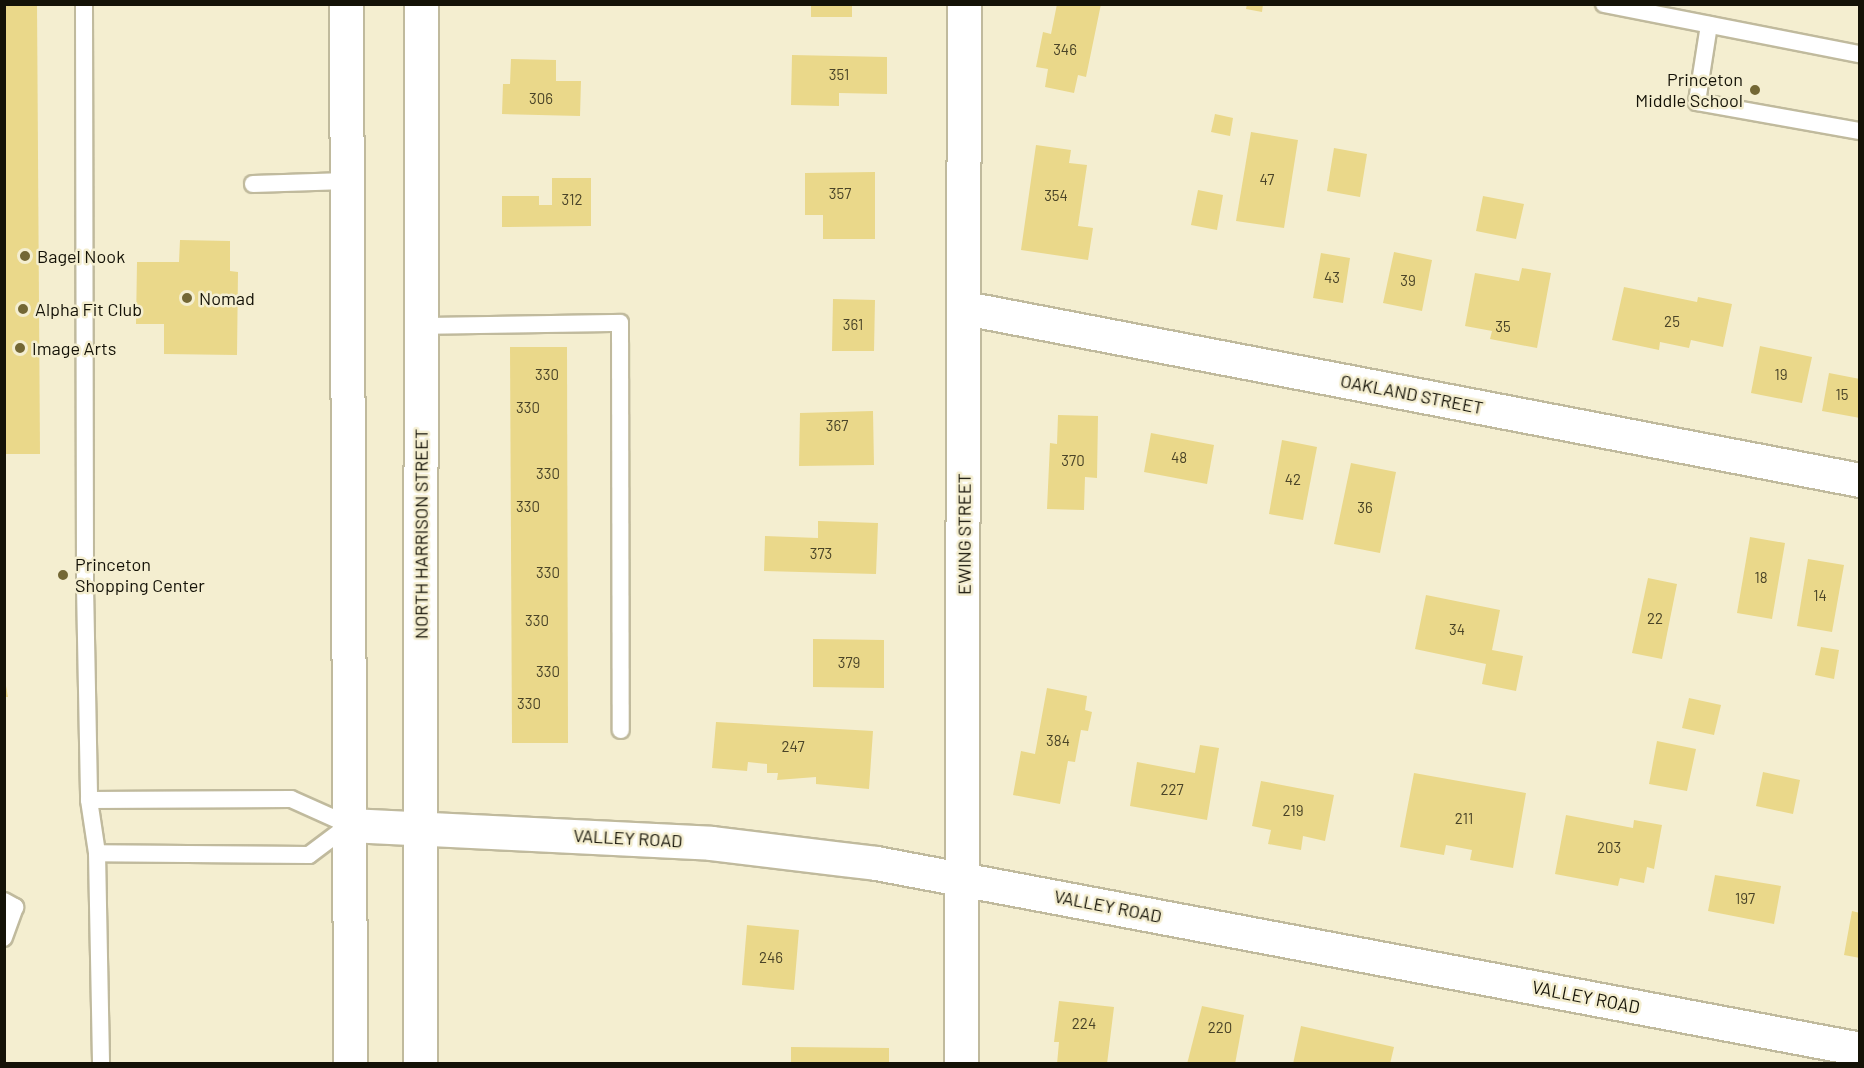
<!DOCTYPE html>
<style>
body{margin:0}
#map{position:relative;width:1864px;height:1068px;overflow:hidden;background:#f4eed0;font-family:Barlow,sans-serif}
div>[style]{position:absolute}
.building>*{inset:0;background:#ead88a}
.roads{filter:drop-shadow(2px 0 #c0ba9d) drop-shadow(-2px 0 #c0ba9d) drop-shadow(0 2px #c0ba9d) drop-shadow(0 -2px #c0ba9d)}
.lane>*{height:16px;margin:-8px;padding:0 8px;transform-origin:8px;border-radius:8px;background:#fff}
.street>*{height:33px;margin:-16.5px;padding:0 16.5px;transform-origin:16.5px;border-radius:16.5px;background:#fff}
.secondary>*{height:33px;margin:-16.5px;padding:0 16.5px;transform-origin:16.5px;border-radius:16.5px;background:#fff}
.dots>*{width:16px;height:16px;translate:-50% -50%;box-sizing:border-box;border:3px solid #f4eed0;border-radius:50%}
span{translate:-50% -50%;white-space:nowrap;text-align:center;line-height:1.15;-webkit-text-stroke:5px #f4eed0;paint-order:stroke}
.number-label{font-size:15px;color:#4a4428}
.number-label span{-webkit-text-stroke-width:0}
.poi-label{font-size:18px;color:#141207}
.right{translate:-100% -50%;text-align:right}
.left{translate:0 -50%;text-align:left}
.street-label{font-size:18px;color:#141207}
.frame{position:absolute;inset:0;border:6px solid #141207;pointer-events:none}
</style>
<div id="map">
<div class="building">
<div style="clip-path:polygon(4px 4px,37px 4px,40px 454px,4px 454px)"></div>
<div style="clip-path:polygon(811px 4px,852px 4px,852px 17px,811px 17px)"></div>
<div style="clip-path:polygon(1057px 4px,1101px 4px,1086px 77px,1078px 75px,1074px 93px,1045px 87px,1048px 69px,1036px 67px,1043px 32px,1051px 34px)"></div>
<div style="clip-path:polygon(1247px 4px,1263px 4px,1262px 12px,1246px 9px)"></div>
<div style="clip-path:polygon(792px 55px,887px 57px,887px 94px,839px 93px,839px 106px,791px 105px)"></div>
<div style="clip-path:polygon(511px 59px,556px 60px,556px 81px,581px 81px,580px 116px,502px 114px,503px 84px,510px 84px)"></div>
<div style="clip-path:polygon(1215px 114px,1233px 118px,1230px 136px,1211px 132px)"></div>
<div style="clip-path:polygon(1251px 132px,1298px 140px,1284px 228px,1236px 221px)"></div>
<div style="clip-path:polygon(1036px 145px,1071px 150px,1069px 163px,1087px 165px,1078px 226px,1093px 228px,1088px 260px,1021px 250px)"></div>
<div style="clip-path:polygon(1334px 148px,1367px 154px,1360px 197px,1327px 191px)"></div>
<div style="clip-path:polygon(875px 172px,875px 239px,823px 239px,823px 215px,805px 215px,805px 173px)"></div>
<div style="clip-path:polygon(552px 178px,591px 178px,591px 226px,502px 227px,502px 196px,539px 196px,539px 205px,552px 205px)"></div>
<div style="clip-path:polygon(1198px 190px,1223px 195px,1217px 230px,1191px 225px)"></div>
<div style="clip-path:polygon(1483px 196px,1524px 204px,1516px 239px,1476px 231px)"></div>
<div style="clip-path:polygon(180px 240px,230px 241px,230px 271px,238px 272px,237px 355px,164px 354px,164px 324px,136px 324px,137px 262px,179px 262px)"></div>
<div style="clip-path:polygon(1394px 252px,1432px 260px,1422px 311px,1383px 303px)"></div>
<div style="clip-path:polygon(1321px 253px,1350px 258px,1343px 303px,1313px 298px)"></div>
<div style="clip-path:polygon(1522px 268px,1551px 273px,1537px 348px,1490px 339px,1492px 331px,1465px 326px,1475px 273px,1519px 281px)"></div>
<div style="clip-path:polygon(1624px 287px,1697px 302px,1698px 297px,1732px 304px,1723px 347px,1691px 340px,1689px 348px,1660px 342px,1659px 350px,1612px 340px)"></div>
<div style="clip-path:polygon(833px 299px,875px 300px,874px 351px,832px 351px)"></div>
<div style="clip-path:polygon(1760px 346px,1812px 357px,1802px 403px,1751px 393px)"></div>
<div style="clip-path:polygon(510px 347px,567px 347px,568px 743px,512px 743px)"></div>
<div style="clip-path:polygon(1829px 373px,1860px 379px,1860px 418px,1822px 411px)"></div>
<div style="clip-path:polygon(873px 411px,874px 465px,799px 466px,800px 413px)"></div>
<div style="clip-path:polygon(1058px 415px,1098px 416px,1097px 478px,1085px 477px,1084px 510px,1047px 509px,1050px 443px,1057px 444px)"></div>
<div style="clip-path:polygon(1151px 433px,1214px 445px,1207px 484px,1144px 472px)"></div>
<div style="clip-path:polygon(1282px 440px,1317px 447px,1303px 520px,1269px 514px)"></div>
<div style="clip-path:polygon(1351px 463px,1396px 472px,1380px 553px,1334px 544px)"></div>
<div style="clip-path:polygon(818px 521px,878px 523px,876px 574px,764px 571px,765px 536px,818px 538px)"></div>
<div style="clip-path:polygon(1750px 537px,1785px 543px,1772px 619px,1737px 613px)"></div>
<div style="clip-path:polygon(1808px 559px,1844px 565px,1832px 632px,1797px 626px)"></div>
<div style="clip-path:polygon(1648px 578px,1677px 584px,1662px 659px,1632px 653px)"></div>
<div style="clip-path:polygon(1426px 595px,1500px 610px,1492px 650px,1523px 656px,1516px 691px,1482px 684px,1486px 664px,1415px 649px)"></div>
<div style="clip-path:polygon(813px 639px,884px 640px,884px 688px,813px 687px)"></div>
<div style="clip-path:polygon(1821px 647px,1839px 650px,1834px 679px,1815px 675px)"></div>
<div style="clip-path:polygon(4px 675px,8px 697px,4px 697px)"></div>
<div style="clip-path:polygon(1047px 688px,1087px 696px,1085px 710px,1092px 712px,1088px 731px,1081px 730px,1075px 762px,1068px 761px,1060px 804px,1013px 795px,1021px 751px,1035px 754px)"></div>
<div style="clip-path:polygon(1689px 698px,1721px 705px,1714px 735px,1682px 728px)"></div>
<div style="clip-path:polygon(716px 722px,873px 731px,869px 789px,816px 784px,816px 777px,777px 780px,778px 773px,767px 773px,767px 764px,748px 762px,747px 771px,712px 768px)"></div>
<div style="clip-path:polygon(1657px 741px,1696px 749px,1687px 791px,1649px 784px)"></div>
<div style="clip-path:polygon(1200px 745px,1219px 748px,1207px 820px,1130px 806px,1137px 762px,1195px 773px)"></div>
<div style="clip-path:polygon(1763px 772px,1800px 780px,1793px 814px,1756px 806px)"></div>
<div style="clip-path:polygon(1414px 773px,1526px 793px,1513px 868px,1470px 860px,1472px 850px,1446px 845px,1444px 855px,1400px 847px)"></div>
<div style="clip-path:polygon(1261px 781px,1334px 795px,1325px 841px,1303px 836px,1301px 850px,1268px 844px,1271px 830px,1252px 826px)"></div>
<div style="clip-path:polygon(1566px 815px,1633px 828px,1634px 820px,1662px 825px,1654px 869px,1647px 867px,1644px 883px,1620px 878px,1618px 886px,1555px 874px)"></div>
<div style="clip-path:polygon(1715px 875px,1781px 886px,1774px 924px,1708px 911px)"></div>
<div style="clip-path:polygon(1852px 911px,1860px 913px,1860px 958px,1844px 955px)"></div>
<div style="clip-path:polygon(747px 925px,799px 930px,794px 990px,742px 985px)"></div>
<div style="clip-path:polygon(1059px 1001px,1114px 1007px,1107px 1064px,1057px 1064px,1059px 1042px,1054px 1042px)"></div>
<div style="clip-path:polygon(1202px 1006px,1244px 1015px,1235px 1064px,1187px 1064px)"></div>
<div style="clip-path:polygon(1301px 1026px,1394px 1047px,1390px 1064px,1293px 1064px)"></div>
<div style="clip-path:polygon(791px 1047px,889px 1048px,889px 1064px,791px 1064px)"></div>
</div>
<div class="roads">
<div class="lane">
<div style="left:84px;top:4px;width:582px;rotate:89.9deg"></div>
<div style="left:85px;top:586px;width:214px;rotate:88.9deg"></div>
<div style="left:89px;top:800px;width:54px;rotate:81.4deg"></div>
<div style="left:97px;top:853px;width:211px;rotate:88.9deg"></div>
<div style="left:1604px;top:4px;width:261px;rotate:11.1deg"></div>
<div style="left:1709px;top:25px;width:78px;rotate:98.9deg"></div>
<div style="left:1697px;top:102px;width:166px;rotate:10.1deg"></div>
<div style="left:253px;top:184px;width:93px;rotate:-1.8deg"></div>
<div style="left:421px;top:326px;width:199px;rotate:-0.9deg"></div>
<div style="left:620px;top:323px;width:407px;rotate:89.9deg"></div>
<div style="left:89px;top:800px;width:202px;rotate:-0.3deg"></div>
<div style="left:291px;top:799px;width:64px;rotate:24.1deg"></div>
<div style="left:349px;top:825px;width:50px;rotate:143.1deg"></div>
<div style="left:309px;top:855px;width:212px;rotate:-179.5deg"></div>
<div style="left:4px;top:901px;width:13px;rotate:29deg"></div>
<div style="left:15px;top:907px;width:33px;rotate:110deg"></div>
</div>
<div class="street">
<div style="left:965px;top:308px;width:911px;rotate:10.88deg"></div>
<div style="left:961px;top:1064px;width:1060px;rotate:-89.84deg"></div>
</div>
<div class="secondary">
<div style="left:346px;top:4px;width:1060px;rotate:89.78deg"></div>
<div style="left:349px;top:825px;width:362px;rotate:2.8deg"></div>
<div style="left:711px;top:843px;width:166px;rotate:6.9deg"></div>
<div style="left:876px;top:863px;width:1001px;rotate:10.7deg"></div>
<div style="left:420px;top:1064px;width:1060px;rotate:-89.95deg"></div>
</div>
</div>
<div class="dots">
<div style="left:1755px;top:90px;background:#736734"></div>
<div style="left:25px;top:256px;background:#736734"></div>
<div style="left:187px;top:298px;background:#736734"></div>
<div style="left:23px;top:309px;background:#736734"></div>
<div style="left:20px;top:348px;background:#736734"></div>
<div style="left:63px;top:575px;background:#736734"></div>
</div>
<div class="number-label">
<span style="left:1065px;top:50px">346</span>
<span style="left:839px;top:75px">351</span>
<span style="left:541px;top:99px">306</span>
<span style="left:1267px;top:180px">47</span>
<span style="left:840px;top:194px">357</span>
<span style="left:1056px;top:196px">354</span>
<span style="left:572px;top:200px">312</span>
<span style="left:1332px;top:278px">43</span>
<span style="left:1408px;top:281px">39</span>
<span style="left:1672px;top:322px">25</span>
<span style="left:853px;top:325px">361</span>
<span style="left:1503px;top:327px">35</span>
<span style="left:547px;top:375px">330</span>
<span style="left:1781px;top:375px">19</span>
<span style="left:1842px;top:395px">15</span>
<span style="left:528px;top:408px">330</span>
<span style="left:837px;top:426px">367</span>
<span style="left:1179px;top:458px">48</span>
<span style="left:1073px;top:461px">370</span>
<span style="left:548px;top:474px">330</span>
<span style="left:1293px;top:480px">42</span>
<span style="left:528px;top:507px">330</span>
<span style="left:1365px;top:508px">36</span>
<span style="left:821px;top:554px">373</span>
<span style="left:548px;top:573px">330</span>
<span style="left:1761px;top:578px">18</span>
<span style="left:1820px;top:596px">14</span>
<span style="left:1655px;top:619px">22</span>
<span style="left:537px;top:621px">330</span>
<span style="left:1457px;top:630px">34</span>
<span style="left:849px;top:663px">379</span>
<span style="left:548px;top:672px">330</span>
<span style="left:529px;top:704px">330</span>
<span style="left:1058px;top:741px">384</span>
<span style="left:793px;top:747px">247</span>
<span style="left:1172px;top:790px">227</span>
<span style="left:1293px;top:811px">219</span>
<span style="left:1464px;top:819px">211</span>
<span style="left:1609px;top:848px">203</span>
<span style="left:1745px;top:899px">197</span>
<span style="left:771px;top:958px">246</span>
<span style="left:1084px;top:1024px">224</span>
<span style="left:1220px;top:1028px">220</span>
</div>
<div class="poi-label">
<span class="right" style="left:1743px;top:90px">Princeton<br>Middle School</span>
<span class="left" style="left:37px;top:256px">Bagel Nook</span>
<span class="left" style="left:199px;top:298px">Nomad</span>
<span class="left" style="left:35px;top:309px">Alpha Fit Club</span>
<span class="left" style="left:32px;top:348px">Image Arts</span>
<span class="left" style="left:75px;top:575px">Princeton<br>Shopping Center</span>
</div>
<div class="street-label">
<span style="left:1412px;top:394px;rotate:11deg">OAKLAND STREET</span>
<span style="left:421px;top:534px;rotate:-90deg">NORTH HARRISON STREET</span>
<span style="left:964px;top:534px;rotate:-90deg">EWING STREET</span>
<span style="left:628px;top:838px;rotate:3deg">VALLEY ROAD</span>
<span style="left:1108px;top:906px;rotate:11deg">VALLEY ROAD</span>
<span style="left:1586px;top:997px;rotate:11deg">VALLEY ROAD</span>
</div>
<div class="frame"></div>
</div>
